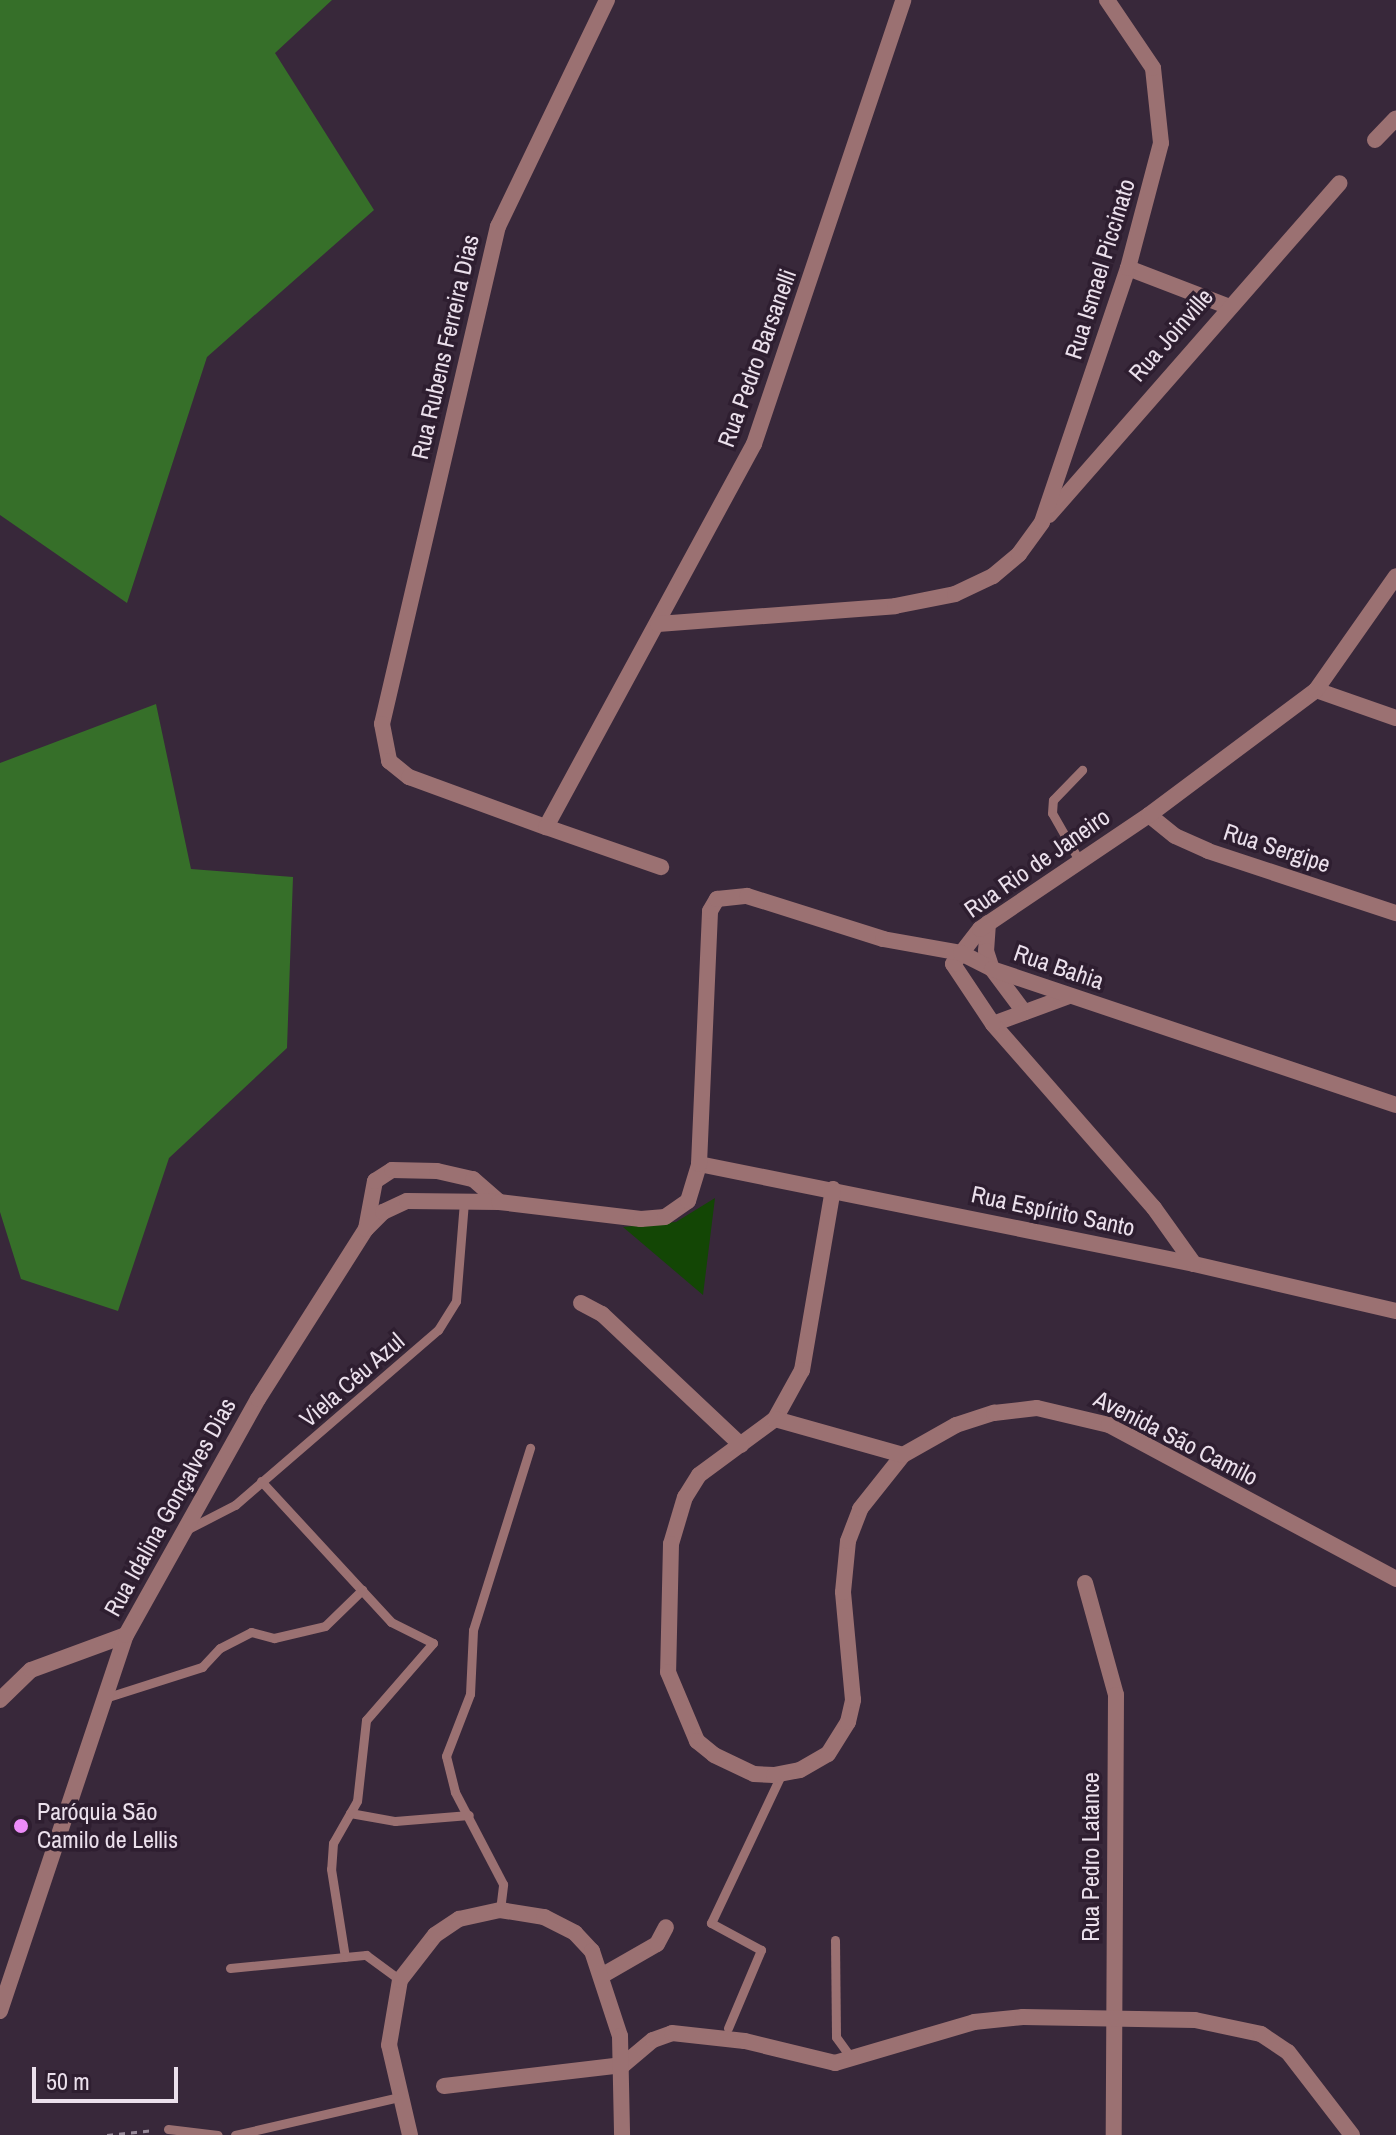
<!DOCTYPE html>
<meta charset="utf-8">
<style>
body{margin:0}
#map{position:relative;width:1396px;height:2135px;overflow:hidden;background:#38283a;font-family:"Archivo Narrow",sans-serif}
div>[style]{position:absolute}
.green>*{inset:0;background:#134605}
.forest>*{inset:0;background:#366f29}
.path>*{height:3px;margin-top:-1.5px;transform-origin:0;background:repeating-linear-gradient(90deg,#968897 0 6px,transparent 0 12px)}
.lane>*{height:9px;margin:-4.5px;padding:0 4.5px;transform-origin:4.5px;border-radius:4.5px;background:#9b7172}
.street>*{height:16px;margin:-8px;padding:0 8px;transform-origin:8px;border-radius:8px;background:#9b7172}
.dots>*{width:22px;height:22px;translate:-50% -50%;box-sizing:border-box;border:4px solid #2e1e30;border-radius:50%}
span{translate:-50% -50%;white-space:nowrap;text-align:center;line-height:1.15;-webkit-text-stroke:7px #2e1e30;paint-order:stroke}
.street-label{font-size:24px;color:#ebe0ec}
.poi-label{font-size:24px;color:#ebe0ec}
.left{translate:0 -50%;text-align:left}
.scale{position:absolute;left:32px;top:2067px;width:146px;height:36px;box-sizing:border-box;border:4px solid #ebe0ec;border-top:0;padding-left:10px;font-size:24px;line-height:28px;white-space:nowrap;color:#ebe0ec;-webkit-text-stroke:6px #2e1e30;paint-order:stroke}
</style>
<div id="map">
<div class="green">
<div style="clip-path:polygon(715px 1198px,703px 1295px,623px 1227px,676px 1222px)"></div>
</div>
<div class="forest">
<div style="clip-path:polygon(0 0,332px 0,275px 53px,374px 210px,207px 357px,127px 603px,0 515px)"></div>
<div style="clip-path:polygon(156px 704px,191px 869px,293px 877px,287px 1048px,169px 1158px,118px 1311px,21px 1279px,0 1212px,0 763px)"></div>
</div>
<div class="path">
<div style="left:107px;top:2135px;width:48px;rotate:-5.9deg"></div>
</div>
<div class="lane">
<div style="left:1080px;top:862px;width:56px;rotate:-119.7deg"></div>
<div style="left:1052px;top:813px;width:13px;rotate:-86deg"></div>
<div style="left:1053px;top:800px;width:42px;rotate:-46deg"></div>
<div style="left:261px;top:1481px;width:192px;rotate:47.3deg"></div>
<div style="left:391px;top:1622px;width:47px;rotate:26.6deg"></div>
<div style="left:433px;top:1643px;width:102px;rotate:131deg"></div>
<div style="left:366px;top:1720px;width:81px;rotate:96.3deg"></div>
<div style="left:357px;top:1801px;width:48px;rotate:119.7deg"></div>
<div style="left:333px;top:1843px;width:26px;rotate:94deg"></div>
<div style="left:331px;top:1869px;width:89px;rotate:81deg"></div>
<div style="left:188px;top:1529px;width:53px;rotate:-27.1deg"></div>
<div style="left:235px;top:1505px;width:268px;rotate:-40.8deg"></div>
<div style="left:438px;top:1330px;width:34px;rotate:-58deg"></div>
<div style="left:456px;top:1301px;width:100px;rotate:-85.4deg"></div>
<div style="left:108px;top:1697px;width:99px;rotate:-17.7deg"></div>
<div style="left:202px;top:1667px;width:26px;rotate:-47deg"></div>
<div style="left:220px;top:1648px;width:35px;rotate:-27deg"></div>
<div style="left:251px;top:1632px;width:24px;rotate:15deg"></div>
<div style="left:274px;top:1638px;width:52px;rotate:-13.2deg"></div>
<div style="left:325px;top:1626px;width:52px;rotate:-44.2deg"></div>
<div style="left:350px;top:1813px;width:46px;rotate:10.1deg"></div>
<div style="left:395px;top:1821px;width:74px;rotate:-4.6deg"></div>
<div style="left:500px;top:1910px;width:26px;rotate:-83deg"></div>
<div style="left:503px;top:1884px;width:104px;rotate:-117.6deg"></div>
<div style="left:455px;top:1792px;width:37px;rotate:-104deg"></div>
<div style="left:446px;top:1756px;width:66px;rotate:-68.8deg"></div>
<div style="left:470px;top:1694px;width:64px;rotate:-87.3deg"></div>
<div style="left:473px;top:1630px;width:191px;rotate:-72.6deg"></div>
<div style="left:835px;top:1940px;width:97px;rotate:89.4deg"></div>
<div style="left:836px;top:2037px;width:27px;rotate:54deg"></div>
<div style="left:230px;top:1968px;width:137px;rotate:-5.5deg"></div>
<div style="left:366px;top:1955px;width:42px;rotate:36.3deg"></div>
<div style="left:728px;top:2028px;width:85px;rotate:-67.1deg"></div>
<div style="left:761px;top:1950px;width:57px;rotate:-151.6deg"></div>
<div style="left:711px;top:1923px;width:166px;rotate:-64.7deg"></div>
<div style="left:168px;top:2129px;width:50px;rotate:6.8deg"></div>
<div style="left:235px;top:2135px;width:169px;rotate:-13deg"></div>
</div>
<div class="street">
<div style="left:607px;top:0;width:251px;rotate:115.7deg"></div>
<div style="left:498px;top:226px;width:511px;rotate:103.11deg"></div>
<div style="left:382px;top:724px;width:38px;rotate:79deg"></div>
<div style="left:389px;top:761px;width:26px;rotate:39deg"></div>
<div style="left:409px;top:777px;width:146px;rotate:20.1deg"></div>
<div style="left:546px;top:827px;width:436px;rotate:-61.5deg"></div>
<div style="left:754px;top:444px;width:468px;rotate:-71.4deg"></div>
<div style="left:1375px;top:140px;width:30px;rotate:-46deg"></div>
<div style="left:1128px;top:268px;width:106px;rotate:21deg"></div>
<div style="left:1049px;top:515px;width:441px;rotate:-48.8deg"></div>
<div style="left:658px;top:624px;width:238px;rotate:-4.3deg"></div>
<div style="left:895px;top:606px;width:61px;rotate:-11.3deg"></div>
<div style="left:955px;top:594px;width:42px;rotate:-25.3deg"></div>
<div style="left:993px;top:576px;width:34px;rotate:-40deg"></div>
<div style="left:1019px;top:554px;width:39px;rotate:-54deg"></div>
<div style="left:1042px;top:522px;width:268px;rotate:-71.3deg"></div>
<div style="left:1128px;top:268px;width:129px;rotate:-75.2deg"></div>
<div style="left:1161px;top:143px;width:75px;rotate:-96.1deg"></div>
<div style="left:1153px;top:68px;width:82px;rotate:-124.1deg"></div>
<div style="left:1316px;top:690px;width:85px;rotate:19.3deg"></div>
<div style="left:1149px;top:815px;width:33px;rotate:39deg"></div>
<div style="left:1175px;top:836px;width:36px;rotate:24deg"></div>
<div style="left:1208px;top:851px;width:198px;rotate:18.3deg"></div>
<div style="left:546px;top:827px;width:122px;rotate:19.2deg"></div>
<div style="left:988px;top:923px;width:28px;rotate:94deg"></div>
<div style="left:986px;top:951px;width:19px;rotate:72deg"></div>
<div style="left:992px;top:969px;width:54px;rotate:53.3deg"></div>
<div style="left:993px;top:1024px;width:81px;rotate:-20.2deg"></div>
<div style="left:699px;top:1164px;width:505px;rotate:11.42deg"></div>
<div style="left:1194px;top:1264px;width:207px;rotate:13.1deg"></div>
<div style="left:833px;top:1189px;width:184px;rotate:99.7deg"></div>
<div style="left:802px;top:1370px;width:56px;rotate:118.9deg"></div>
<div style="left:775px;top:1419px;width:94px;rotate:143.6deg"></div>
<div style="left:699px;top:1475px;width:26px;rotate:122deg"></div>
<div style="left:685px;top:1497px;width:49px;rotate:106.6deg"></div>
<div style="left:671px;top:1544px;width:128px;rotate:91.3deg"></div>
<div style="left:668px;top:1672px;width:75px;rotate:67.2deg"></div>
<div style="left:697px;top:1741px;width:22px;rotate:39deg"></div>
<div style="left:714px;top:1755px;width:44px;rotate:25.4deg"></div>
<div style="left:754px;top:1774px;width:20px;rotate:3deg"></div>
<div style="left:774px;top:1775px;width:26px;rotate:-11deg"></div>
<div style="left:800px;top:1770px;width:32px;rotate:-30deg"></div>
<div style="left:828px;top:1754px;width:38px;rotate:-58deg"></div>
<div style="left:848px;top:1722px;width:23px;rotate:-77deg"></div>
<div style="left:853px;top:1700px;width:108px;rotate:-95.3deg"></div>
<div style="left:843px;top:1592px;width:51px;rotate:-84.4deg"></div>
<div style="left:848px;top:1541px;width:34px;rotate:-69deg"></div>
<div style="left:860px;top:1509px;width:69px;rotate:-51.5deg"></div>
<div style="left:903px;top:1455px;width:61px;rotate:-29.5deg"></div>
<div style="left:956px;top:1425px;width:40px;rotate:-18deg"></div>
<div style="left:994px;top:1413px;width:43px;rotate:-6.6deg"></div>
<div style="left:1037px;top:1408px;width:74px;rotate:13.3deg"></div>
<div style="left:1109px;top:1425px;width:326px;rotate:28.2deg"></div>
<div style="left:366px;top:1229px;width:49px;rotate:-79.4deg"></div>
<div style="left:375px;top:1181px;width:20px;rotate:-33deg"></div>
<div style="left:392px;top:1170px;width:45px;rotate:1.3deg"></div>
<div style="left:437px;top:1171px;width:37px;rotate:13deg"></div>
<div style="left:473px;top:1179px;width:35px;rotate:41deg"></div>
<div style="left:1194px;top:1264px;width:69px;rotate:-125.5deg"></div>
<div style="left:1154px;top:1208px;width:244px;rotate:-131.2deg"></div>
<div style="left:993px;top:1024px;width:72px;rotate:-123.7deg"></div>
<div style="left:953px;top:964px;width:44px;rotate:-52.4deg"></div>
<div style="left:980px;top:929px;width:204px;rotate:-34deg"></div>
<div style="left:1149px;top:815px;width:209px;rotate:-36.8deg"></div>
<div style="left:1316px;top:690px;width:139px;rotate:-54.9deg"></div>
<div style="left:581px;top:1303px;width:24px;rotate:28deg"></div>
<div style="left:602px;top:1314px;width:191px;rotate:43.3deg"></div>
<div style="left:775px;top:1419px;width:133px;rotate:15.7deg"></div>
<div style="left:1085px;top:1583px;width:116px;rotate:74.5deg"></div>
<div style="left:1116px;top:1695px;width:440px;rotate:90.3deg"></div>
<div style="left:0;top:1700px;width:43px;rotate:-44.1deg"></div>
<div style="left:31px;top:1670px;width:101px;rotate:-20.2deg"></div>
<div style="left:603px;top:1975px;width:62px;rotate:-29.9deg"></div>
<div style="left:657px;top:1944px;width:19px;rotate:-62deg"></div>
<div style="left:0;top:2011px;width:397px;rotate:-71.5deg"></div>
<div style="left:126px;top:1635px;width:270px;rotate:-60.8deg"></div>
<div style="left:258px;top:1399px;width:201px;rotate:-57.6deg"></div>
<div style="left:366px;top:1229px;width:24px;rotate:-45deg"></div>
<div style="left:383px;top:1212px;width:26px;rotate:-25deg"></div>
<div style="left:407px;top:1201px;width:92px;rotate:0.6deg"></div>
<div style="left:499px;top:1202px;width:143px;rotate:6.8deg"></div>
<div style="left:641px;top:1219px;width:24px;rotate:-5deg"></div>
<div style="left:665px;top:1217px;width:28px;rotate:-35deg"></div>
<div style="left:688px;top:1201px;width:39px;rotate:-73deg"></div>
<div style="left:699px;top:1164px;width:253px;rotate:-87.5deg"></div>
<div style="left:710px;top:911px;width:14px;rotate:-60deg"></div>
<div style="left:717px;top:899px;width:30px;rotate:-6deg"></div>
<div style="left:747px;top:896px;width:143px;rotate:17.5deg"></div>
<div style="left:883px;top:939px;width:79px;rotate:10.2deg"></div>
<div style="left:961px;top:953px;width:35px;rotate:27deg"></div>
<div style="left:992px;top:969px;width:426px;rotate:18.6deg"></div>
<div style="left:623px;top:2065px;width:39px;rotate:-40deg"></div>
<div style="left:653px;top:2040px;width:20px;rotate:-20deg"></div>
<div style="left:672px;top:2033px;width:73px;rotate:6.3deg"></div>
<div style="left:745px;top:2041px;width:93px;rotate:13.7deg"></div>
<div style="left:835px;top:2063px;width:145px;rotate:-16.4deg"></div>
<div style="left:974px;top:2022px;width:49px;rotate:-5.8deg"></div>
<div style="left:1023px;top:2017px;width:172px;rotate:1deg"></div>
<div style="left:1195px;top:2020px;width:67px;rotate:12deg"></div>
<div style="left:1261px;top:2034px;width:32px;rotate:34deg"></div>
<div style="left:1288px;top:2052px;width:105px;rotate:52.4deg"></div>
<div style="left:444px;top:2086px;width:180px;rotate:-6.7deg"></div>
<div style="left:410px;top:2135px;width:92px;rotate:-103.1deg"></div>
<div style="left:389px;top:2045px;width:66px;rotate:-80.4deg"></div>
<div style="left:400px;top:1980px;width:57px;rotate:-52.1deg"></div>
<div style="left:435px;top:1935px;width:29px;rotate:-34deg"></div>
<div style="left:459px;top:1919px;width:42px;rotate:-12.4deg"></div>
<div style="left:500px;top:1910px;width:45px;rotate:9deg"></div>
<div style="left:544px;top:1917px;width:35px;rotate:27deg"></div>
<div style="left:575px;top:1933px;width:25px;rotate:47deg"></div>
<div style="left:592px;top:1951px;width:89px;rotate:71.8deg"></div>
<div style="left:620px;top:2036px;width:99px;rotate:88.8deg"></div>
</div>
<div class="dots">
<div style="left:21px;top:1826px;background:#ed8cf9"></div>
</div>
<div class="street-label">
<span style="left:1100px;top:269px;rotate:-73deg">Rua Ismael Piccinato</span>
<span style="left:1171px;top:335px;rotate:-49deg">Rua Joinville</span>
<span style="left:445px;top:347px;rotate:-77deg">Rua Rubens Ferreira Dias</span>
<span style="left:757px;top:358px;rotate:-70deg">Rua Pedro Barsanelli</span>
<span style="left:1277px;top:848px;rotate:18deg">Rua Sergipe</span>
<span style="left:1037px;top:863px;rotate:-35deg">Rua Rio de Janeiro</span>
<span style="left:1059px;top:967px;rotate:19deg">Rua Bahia</span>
<span style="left:1053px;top:1211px;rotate:12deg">Rua Espírito Santo</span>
<span style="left:352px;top:1380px;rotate:-41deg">Viela Céu Azul</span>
<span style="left:1176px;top:1438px;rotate:27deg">Avenida São Camilo</span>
<span style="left:170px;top:1507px;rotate:-61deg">Rua Idalina Gonçalves Dias</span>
<span style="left:1091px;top:1857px;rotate:-90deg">Rua Pedro Latance</span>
</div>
<div class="poi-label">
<span class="left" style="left:37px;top:1826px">Paróquia São<br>Camilo de Lellis</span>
</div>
<div class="scale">50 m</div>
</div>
